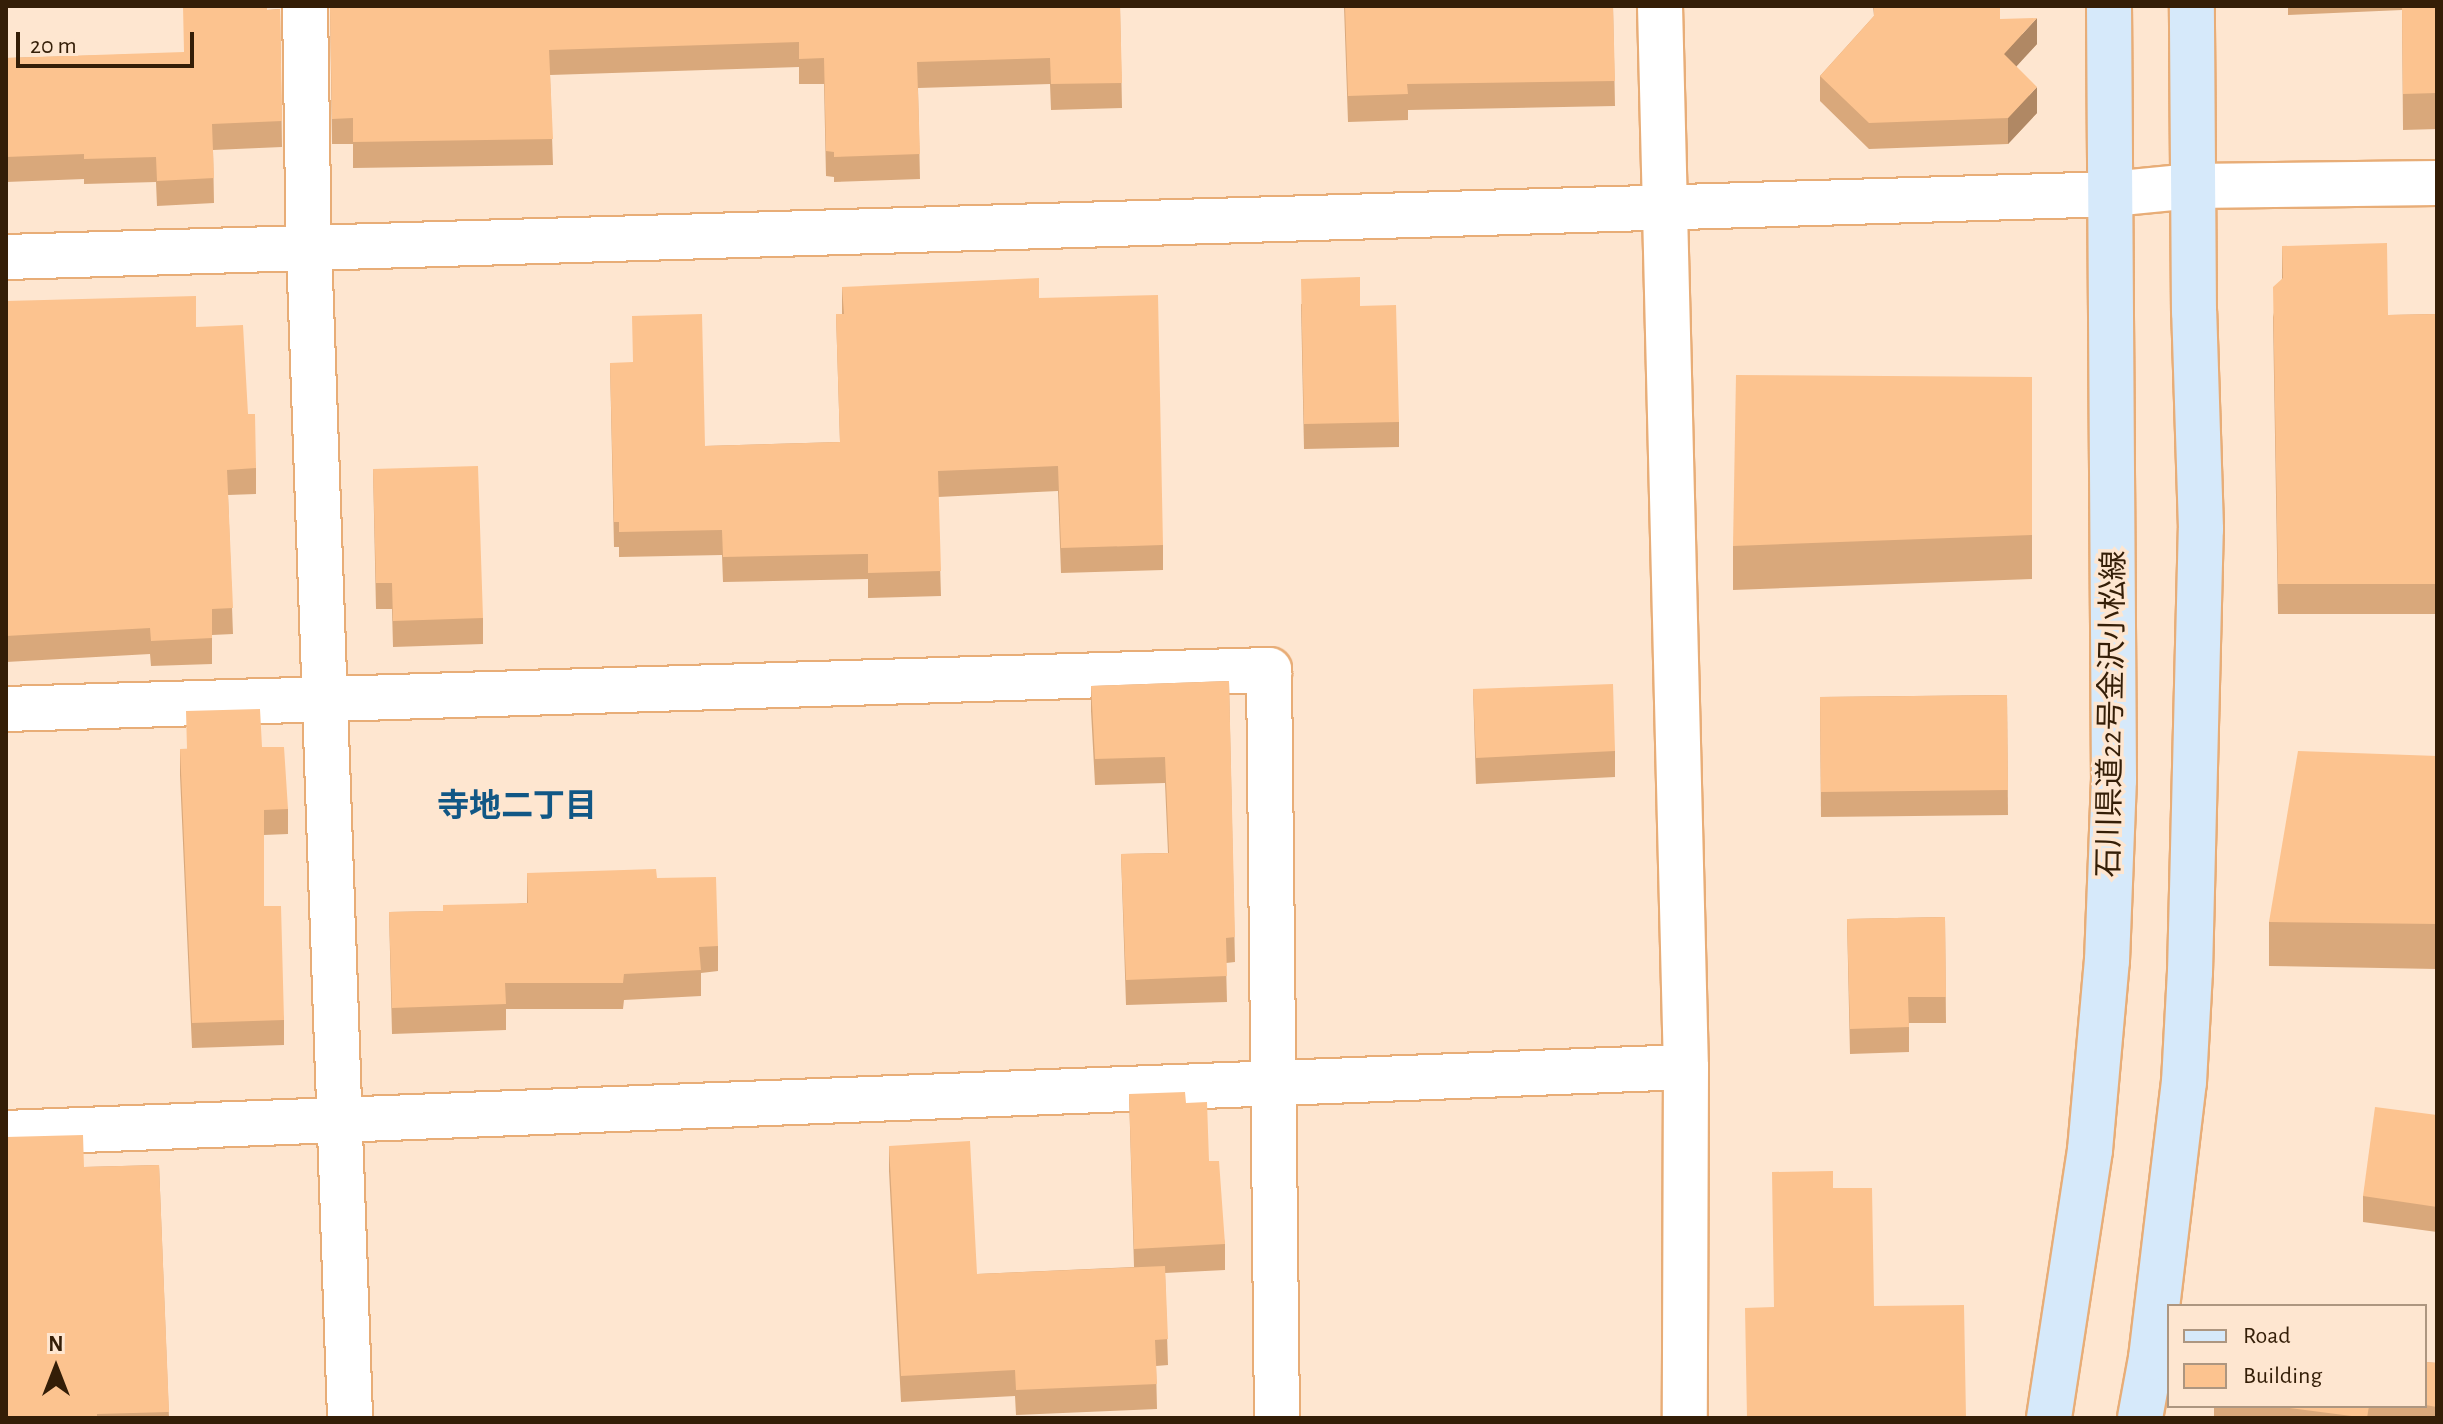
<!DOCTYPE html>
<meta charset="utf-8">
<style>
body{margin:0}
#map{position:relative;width:2443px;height:1424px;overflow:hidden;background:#fee6d0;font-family:"Alegreya Sans","Noto Sans JP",sans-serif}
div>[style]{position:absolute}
.roads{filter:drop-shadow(2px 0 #e8ad77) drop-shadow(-2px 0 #e8ad77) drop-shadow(0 2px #e8ad77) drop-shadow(0 -2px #e8ad77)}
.street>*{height:44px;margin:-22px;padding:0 22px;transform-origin:22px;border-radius:22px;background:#fff}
.primary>*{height:44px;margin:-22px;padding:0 22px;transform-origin:22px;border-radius:22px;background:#d6e9fa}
.wall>*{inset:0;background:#d9a87b}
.shaded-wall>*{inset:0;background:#b08864}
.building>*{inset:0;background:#fcc38f}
span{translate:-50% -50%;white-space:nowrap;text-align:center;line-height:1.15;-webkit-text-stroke:7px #fee6d0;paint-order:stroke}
.street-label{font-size:30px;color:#341e07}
.neighbourhood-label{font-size:32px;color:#115785;font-weight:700}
.frame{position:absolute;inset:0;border:8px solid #341e07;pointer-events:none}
.legend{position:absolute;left:2167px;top:1304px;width:260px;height:104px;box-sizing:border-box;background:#fee6d0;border:2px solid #ad9680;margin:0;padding:10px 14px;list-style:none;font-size:24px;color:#341e07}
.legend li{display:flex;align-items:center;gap:16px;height:40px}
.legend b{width:40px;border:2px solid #ad9680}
.north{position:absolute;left:16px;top:1328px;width:80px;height:80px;-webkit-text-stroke:6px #fee6d0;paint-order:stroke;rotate:0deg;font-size:22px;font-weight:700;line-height:32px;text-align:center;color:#341e07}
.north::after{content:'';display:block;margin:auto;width:28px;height:36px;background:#341e07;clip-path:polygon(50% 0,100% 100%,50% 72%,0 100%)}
.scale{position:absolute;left:16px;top:32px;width:178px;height:36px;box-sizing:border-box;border:4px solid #341e07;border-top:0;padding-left:10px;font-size:24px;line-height:28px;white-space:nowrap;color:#341e07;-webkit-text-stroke:6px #fee6d0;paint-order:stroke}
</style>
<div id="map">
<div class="roads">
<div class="street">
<div style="left:305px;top:6px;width:242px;rotate:89.1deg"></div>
<div style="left:309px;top:248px;width:1171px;rotate:87.99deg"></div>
<div style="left:1660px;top:6px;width:1061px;rotate:88.6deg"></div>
<div style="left:1686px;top:1067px;width:351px;rotate:90.2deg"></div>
<div style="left:6px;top:257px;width:2106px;rotate:-1.71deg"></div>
<div style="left:2111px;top:194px;width:82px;rotate:-5.6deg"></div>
<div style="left:2193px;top:186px;width:244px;rotate:-0.7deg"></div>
<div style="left:6px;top:709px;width:1264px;rotate:-1.77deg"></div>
<div style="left:1269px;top:670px;width:748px;rotate:89.39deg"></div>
<div style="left:6px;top:1133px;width:1681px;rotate:-2.25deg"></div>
</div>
<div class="primary">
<div style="left:2049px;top:1418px;width:271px;rotate:-81.3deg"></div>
<div style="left:2090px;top:1150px;width:190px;rotate:-84.9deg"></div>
<div style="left:2107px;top:961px;width:181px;rotate:-87.8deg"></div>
<div style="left:2114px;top:780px;width:774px;rotate:-90.37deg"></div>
<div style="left:2140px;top:1418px;width:61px;rotate:-79.6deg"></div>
<div style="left:2151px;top:1358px;width:278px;rotate:-83.2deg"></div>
<div style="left:2184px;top:1082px;width:110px;rotate:-86.9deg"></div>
<div style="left:2190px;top:972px;width:443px;rotate:-88.6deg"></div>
<div style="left:2201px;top:529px;width:217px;rotate:-91.8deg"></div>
<div style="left:2194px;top:312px;width:306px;rotate:-90.4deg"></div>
</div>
</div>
<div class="wall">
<div style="clip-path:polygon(1120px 6px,1122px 108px,1051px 110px,1050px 84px,918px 88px,920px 179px,834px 182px,834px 177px,826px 176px,824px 84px,799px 84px,799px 67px,550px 75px,553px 165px,353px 168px,353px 144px,332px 144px,330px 8px)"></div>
<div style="clip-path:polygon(1344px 6px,1613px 6px,1615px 106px,1408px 110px,1408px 120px,1348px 122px)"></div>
<div style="clip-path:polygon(1873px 6px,2000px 6px,2000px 19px,2037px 44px,2016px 66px,2037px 113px,2008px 144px,1869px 149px,1820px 101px,1820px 76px,1874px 16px)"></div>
<div style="clip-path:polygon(2288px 6px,2437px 6px,2437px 129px,2403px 130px,2402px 10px,2288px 15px)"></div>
<div style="clip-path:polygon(280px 9px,282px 147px,213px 150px,214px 203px,157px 206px,156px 182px,84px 184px,84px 179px,6px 182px,6px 58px,184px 53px,267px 10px)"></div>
<div style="clip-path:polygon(2282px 246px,2388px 315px,2437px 314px,2437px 614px,2278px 614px,2273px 317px,2282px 279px)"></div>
<div style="clip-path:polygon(842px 287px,1039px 298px,1163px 545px,1163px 570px,1061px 573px,1058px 491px,938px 497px,941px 596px,868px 598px,868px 579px,723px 582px,722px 555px,619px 557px,619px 547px,614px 547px,610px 363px,705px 446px,840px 442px,836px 314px,842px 314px)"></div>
<div style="clip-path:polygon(6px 301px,196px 327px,248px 414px,256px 468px,256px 494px,228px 495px,233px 634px,212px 635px,212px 664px,151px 666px,150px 654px,6px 662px)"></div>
<div style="clip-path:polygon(1301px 304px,1360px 306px,1399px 422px,1399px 447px,1304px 449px)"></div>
<div style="clip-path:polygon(2032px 377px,2032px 579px,1733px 590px,1733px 546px)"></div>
<div style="clip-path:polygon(373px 469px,483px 618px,483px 644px,393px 647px,392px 609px,376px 609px)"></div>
<div style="clip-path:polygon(1229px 681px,1235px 962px,1226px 963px,1227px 1002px,1126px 1005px,1121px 854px,1168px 853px,1165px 783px,1095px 785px,1091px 711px,1091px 686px)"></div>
<div style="clip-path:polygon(1473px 689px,1615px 751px,1615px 777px,1476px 784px)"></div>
<div style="clip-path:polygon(2007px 695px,2008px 815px,1821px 817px,1820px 697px)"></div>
<div style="clip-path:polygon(262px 747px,288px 809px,288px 834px,264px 835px,264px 906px,284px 1020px,284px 1045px,192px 1048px,180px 775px,180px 749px)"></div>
<div style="clip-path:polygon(2437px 756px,2437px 969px,2269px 966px,2269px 922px)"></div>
<div style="clip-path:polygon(527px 873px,657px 878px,718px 946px,718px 971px,701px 973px,701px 996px,624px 1000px,623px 1009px,506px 1009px,506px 1030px,392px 1034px,389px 912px,443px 911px,527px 903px)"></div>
<div style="clip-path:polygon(1945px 917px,1946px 1023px,1909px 1023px,1909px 1052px,1850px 1054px,1847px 919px)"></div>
<div style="clip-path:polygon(1129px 1094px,1186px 1103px,1209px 1161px,1225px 1244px,1225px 1270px,1165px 1273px,1168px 1365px,1156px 1366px,1157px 1409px,1016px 1415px,1015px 1396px,901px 1402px,889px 1171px,889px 1146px,977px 1274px,1134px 1267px)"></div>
<div style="clip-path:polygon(2437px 1115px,2437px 1232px,2363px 1222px,2363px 1196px)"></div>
<div style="clip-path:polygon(159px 1165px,169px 1418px,6px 1418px,84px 1167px)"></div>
<div style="clip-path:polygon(2425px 1362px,2437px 1363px,2437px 1418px,2214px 1418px,2214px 1406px,2425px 1406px)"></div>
</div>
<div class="shaded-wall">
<div style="clip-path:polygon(2037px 18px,2037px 44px,2004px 80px,2004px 54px)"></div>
<div style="clip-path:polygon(2037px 87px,2037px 113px,2008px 144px,2008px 118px)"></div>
</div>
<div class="building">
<div style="clip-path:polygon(183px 6px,267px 6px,267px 10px,280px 9px,282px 121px,212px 124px,214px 178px,157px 181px,156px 157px,84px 159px,84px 154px,6px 157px,6px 58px,184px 52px)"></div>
<div style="clip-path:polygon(376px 6px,1120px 6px,1122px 83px,1051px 84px,1050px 58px,917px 62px,920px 154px,834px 157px,834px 152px,826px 151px,824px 58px,799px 59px,799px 42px,549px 50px,553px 139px,353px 142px,353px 118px,332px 119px,330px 8px)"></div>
<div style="clip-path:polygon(1345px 6px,1613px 6px,1615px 81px,1407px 84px,1408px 94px,1348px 96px)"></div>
<div style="clip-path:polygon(1874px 6px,2000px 6px,2000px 19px,2037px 18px,2004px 54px,2037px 87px,2008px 118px,1869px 123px,1820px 76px,1874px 16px)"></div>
<div style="clip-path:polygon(2402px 6px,2437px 6px,2437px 93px,2403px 94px)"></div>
<div style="clip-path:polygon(2387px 243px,2388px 315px,2437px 314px,2437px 584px,2278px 584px,2273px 287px,2283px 278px,2282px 246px)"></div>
<div style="clip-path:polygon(1360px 277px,1360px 306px,1396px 305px,1399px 422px,1304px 424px,1301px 279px)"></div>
<div style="clip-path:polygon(1039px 278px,1039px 298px,1158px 295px,1163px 545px,1061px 548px,1058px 466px,938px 471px,941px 571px,868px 573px,868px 554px,723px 557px,722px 530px,619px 532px,619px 522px,614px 522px,610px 363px,633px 362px,632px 316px,702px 314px,705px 446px,840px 442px,836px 314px,844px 314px,842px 287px)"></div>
<div style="clip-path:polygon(196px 296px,196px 327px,243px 325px,248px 414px,255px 414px,256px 468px,227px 470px,233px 608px,212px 609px,212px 638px,151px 641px,150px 628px,6px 636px,6px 301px)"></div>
<div style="clip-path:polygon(1736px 375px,2032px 377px,2032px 535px,1733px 546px)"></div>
<div style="clip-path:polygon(478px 466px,483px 618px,393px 621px,392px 583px,376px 583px,373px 469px)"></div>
<div style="clip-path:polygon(1229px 681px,1235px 937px,1226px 938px,1227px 976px,1126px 980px,1121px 854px,1169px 853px,1165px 757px,1095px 759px,1091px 686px)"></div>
<div style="clip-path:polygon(1613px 684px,1615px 751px,1476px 758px,1473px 689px)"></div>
<div style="clip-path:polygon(2007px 695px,2008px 790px,1821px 792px,1820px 697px)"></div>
<div style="clip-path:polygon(260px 709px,262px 747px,284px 747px,288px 809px,264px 810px,264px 906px,281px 906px,284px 1020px,192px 1023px,180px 749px,187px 749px,186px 711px)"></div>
<div style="clip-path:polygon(2298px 751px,2437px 756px,2437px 924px,2269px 922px)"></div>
<div style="clip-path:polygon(656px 869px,657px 878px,716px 877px,718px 946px,699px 947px,701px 970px,624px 974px,623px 983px,505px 983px,506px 1004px,392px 1008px,389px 912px,443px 911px,443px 905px,528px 903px,527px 873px)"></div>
<div style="clip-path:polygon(1945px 917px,1946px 997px,1908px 997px,1909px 1027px,1850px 1029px,1847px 919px)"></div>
<div style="clip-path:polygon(1185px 1092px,1186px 1103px,1207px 1102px,1209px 1161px,1219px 1161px,1225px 1244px,1134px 1249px,1129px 1094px)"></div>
<div style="clip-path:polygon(2375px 1107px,2437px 1115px,2437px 1207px,2363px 1196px)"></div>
<div style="clip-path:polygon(83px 1135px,84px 1167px,159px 1165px,169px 1412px,97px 1414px,97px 1418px,6px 1418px,6px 1137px)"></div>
<div style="clip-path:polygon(970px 1141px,977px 1274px,1165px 1266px,1168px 1339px,1155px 1340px,1157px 1384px,1016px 1390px,1015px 1370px,901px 1376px,889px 1146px)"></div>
<div style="clip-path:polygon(1833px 1171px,1833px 1188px,1872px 1188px,1874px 1306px,1964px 1305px,1966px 1418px,1747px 1418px,1745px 1308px,1774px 1307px,1772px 1172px)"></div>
<div style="clip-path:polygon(2425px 1362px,2437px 1363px,2437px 1407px,2425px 1405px)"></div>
<div style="clip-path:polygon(2274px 1406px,2369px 1406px,2367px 1418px)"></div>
</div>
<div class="street-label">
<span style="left:2112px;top:714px;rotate:-89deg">石川県道22号金沢小松線</span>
</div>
<div class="neighbourhood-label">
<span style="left:517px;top:806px">寺地二丁目</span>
</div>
<div class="frame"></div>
<ul class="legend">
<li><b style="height:10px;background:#d6e9fa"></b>Road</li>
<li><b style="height:22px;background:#fcc38f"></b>Building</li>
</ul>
<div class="north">N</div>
<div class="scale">20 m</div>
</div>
